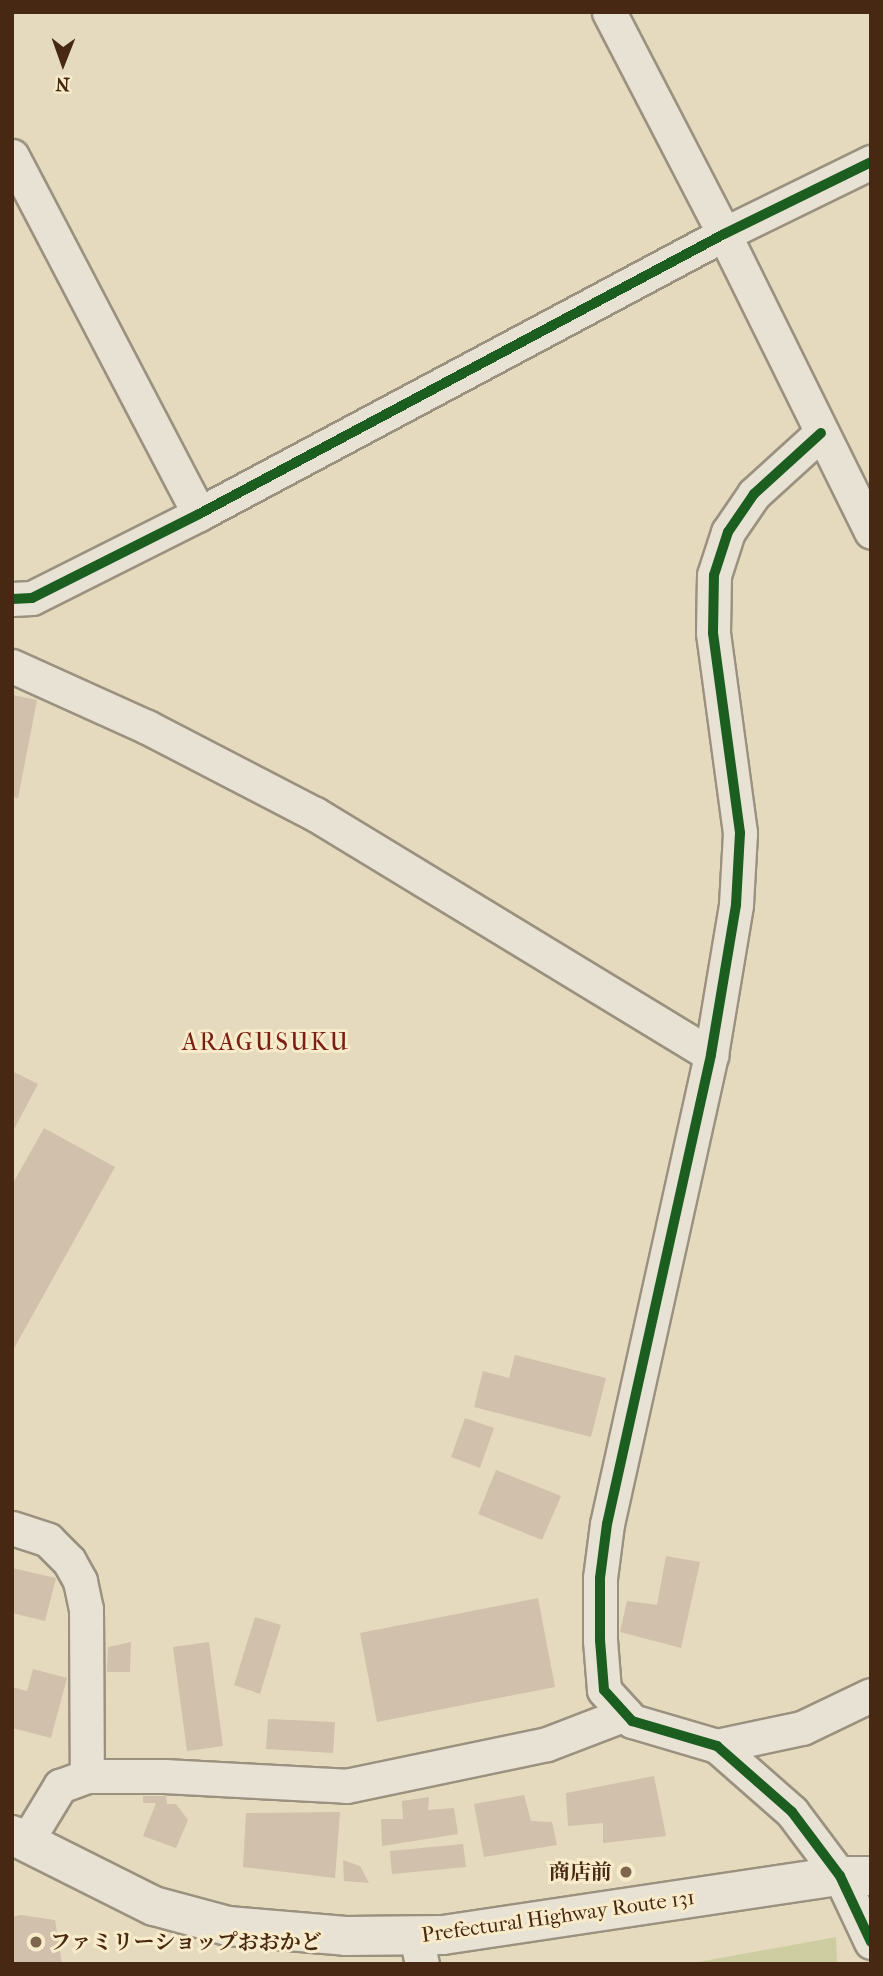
<!DOCTYPE html>
<meta charset="utf-8">
<style>
body{margin:0}
#map{position:relative;width:883px;height:1976px;overflow:hidden;background:#e5dabe;font-family:"IM FELL French Canon","Noto Serif JP",serif}
div>[style]{position:absolute}
.green>*{inset:0;background:#cecda2}
.building>*{inset:0;background:#d1c0ab}
.roads{filter:drop-shadow(2px 0 #9b917f) drop-shadow(-2px 0 #9b917f) drop-shadow(0 2px #9b917f) drop-shadow(0 -2px #9b917f)}
.minor>*{height:33px;margin:-16.5px;padding:0 16.5px;transform-origin:16.5px;border-radius:16.5px;background:#e8e2d5}
.secondary>*{height:38px;margin:-19px;padding:0 19px;transform-origin:19px;border-radius:19px;background:#e8e2d5}
.cycleway>*{height:10px;margin:-5px;padding:0 5px;transform-origin:5px;border-radius:5px;background:#1b5e20}
.dots>*{width:19px;height:19px;translate:-50% -50%;box-sizing:border-box;border:4px solid #f8ebca;border-radius:50%}
span{translate:-50% -50%;white-space:nowrap;text-align:center;line-height:1.15;-webkit-text-stroke:6px #f8ebca;paint-order:stroke}
.poi-label{font-size:21px;color:#472812;font-weight:700}
.right{translate:-100% -50%;text-align:right}
.left{translate:0 -50%;text-align:left}
.street-label{font-size:21px;color:#472812}
.quarter-label{font-size:24px;color:#7a1f14;letter-spacing:2px}
.frame{position:absolute;inset:0;border:14px solid #472812;pointer-events:none}
.north{position:absolute;left:28px;top:28px;width:70px;height:70px;-webkit-text-stroke:5px #f8ebca;paint-order:stroke;rotate:181deg;font-size:19px;font-weight:700;line-height:28px;text-align:center;color:#472812}
.north::after{content:'';display:block;margin:auto;width:24px;height:32px;background:#472812;clip-path:polygon(50% 0,100% 100%,50% 72%,0 100%)}
</style>
<div id="map">
<div class="green">
<div style="clip-path:polygon(836px 1937px,837px 1964px,687px 1964px)"></div>
</div>
<div class="building">
<div style="clip-path:polygon(12px 695px,37px 700px,18px 798px,12px 797px)"></div>
<div style="clip-path:polygon(12px 1071px,38px 1084px,12px 1133px)"></div>
<div style="clip-path:polygon(44px 1128px,115px 1167px,12px 1352px,12px 1185px)"></div>
<div style="clip-path:polygon(515px 1355px,606px 1378px,591px 1437px,474px 1407px,483px 1371px,509px 1378px)"></div>
<div style="clip-path:polygon(465px 1418px,494px 1428px,480px 1468px,451px 1457px)"></div>
<div style="clip-path:polygon(496px 1470px,561px 1496px,542px 1540px,478px 1514px)"></div>
<div style="clip-path:polygon(666px 1556px,700px 1562px,681px 1648px,620px 1632px,627px 1601px,657px 1605px)"></div>
<div style="clip-path:polygon(12px 1568px,56px 1578px,45px 1621px,12px 1613px)"></div>
<div style="clip-path:polygon(538px 1598px,555px 1687px,377px 1722px,360px 1633px)"></div>
<div style="clip-path:polygon(255px 1617px,281px 1625px,260px 1694px,234px 1685px)"></div>
<div style="clip-path:polygon(131px 1642px,130px 1672px,107px 1672px,108px 1647px)"></div>
<div style="clip-path:polygon(209px 1642px,223px 1746px,187px 1751px,173px 1647px)"></div>
<div style="clip-path:polygon(33px 1669px,67px 1678px,51px 1738px,12px 1728px,12px 1687px,27px 1691px)"></div>
<div style="clip-path:polygon(268px 1719px,335px 1722px,333px 1753px,266px 1749px)"></div>
<div style="clip-path:polygon(654px 1776px,666px 1836px,603px 1843px,603px 1823px,568px 1826px,566px 1793px)"></div>
<div style="clip-path:polygon(524px 1795px,531px 1821px,552px 1822px,557px 1845px,484px 1857px,474px 1804px)"></div>
<div style="clip-path:polygon(143px 1796px,166px 1796px,167px 1804px,176px 1804px,188px 1820px,176px 1848px,143px 1836px,156px 1803px,143px 1803px)"></div>
<div style="clip-path:polygon(429px 1797px,428px 1810px,454px 1808px,458px 1834px,382px 1846px,381px 1819px,403px 1819px,402px 1801px)"></div>
<div style="clip-path:polygon(340px 1812px,335px 1878px,243px 1867px,246px 1813px)"></div>
<div style="clip-path:polygon(463px 1844px,466px 1867px,392px 1874px,390px 1851px)"></div>
<div style="clip-path:polygon(343px 1860px,360px 1866px,369px 1883px,344px 1881px)"></div>
<div style="clip-path:polygon(21px 1915px,55px 1920px,62px 1964px,12px 1964px,12px 1917px)"></div>
</div>
<div class="roads">
<div class="minor">
<div style="left:609px;top:12px;width:250px;rotate:62.6deg"></div>
<div style="left:724px;top:234px;width:332px;rotate:63.7deg"></div>
<div style="left:12px;top:156px;width:404px;rotate:62.4deg"></div>
<div style="left:821px;top:433px;width:91px;rotate:137.7deg"></div>
<div style="left:754px;top:494px;width:46px;rotate:124.4deg"></div>
<div style="left:728px;top:532px;width:45px;rotate:108deg"></div>
<div style="left:714px;top:575px;width:58px;rotate:91deg"></div>
<div style="left:713px;top:633px;width:202px;rotate:82.3deg"></div>
<div style="left:740px;top:833px;width:72px;rotate:93.2deg"></div>
<div style="left:736px;top:905px;width:152px;rotate:99.5deg"></div>
<div style="left:711px;top:1055px;width:480px;rotate:102.5deg"></div>
<div style="left:607px;top:1524px;width:54px;rotate:97.4deg"></div>
<div style="left:600px;top:1578px;width:62px;rotate:90deg"></div>
<div style="left:600px;top:1640px;width:50px;rotate:85.4deg"></div>
<div style="left:604px;top:1690px;width:42px;rotate:47.9deg"></div>
<div style="left:632px;top:1721px;width:89px;rotate:16.4deg"></div>
<div style="left:717px;top:1746px;width:100px;rotate:41.3deg"></div>
<div style="left:792px;top:1812px;width:80px;rotate:53.1deg"></div>
<div style="left:840px;top:1876px;width:73px;rotate:64.8deg"></div>
<div style="left:12px;top:599px;width:20px;rotate:-3deg"></div>
<div style="left:32px;top:598px;width:187px;rotate:-26.7deg"></div>
<div style="left:199px;top:514px;width:595px;rotate:-28.07deg"></div>
<div style="left:724px;top:234px;width:164px;rotate:-26.1deg"></div>
<div style="left:12px;top:666px;width:148px;rotate:24.3deg"></div>
<div style="left:147px;top:727px;width:189px;rotate:27.4deg"></div>
<div style="left:315px;top:814px;width:464px;rotate:31.3deg"></div>
<div style="left:12px;top:1528px;width:38px;rotate:18deg"></div>
<div style="left:48px;top:1540px;width:30px;rotate:45deg"></div>
<div style="left:69px;top:1561px;width:23px;rotate:61deg"></div>
<div style="left:80px;top:1581px;width:29px;rotate:78deg"></div>
<div style="left:86px;top:1609px;width:167px;rotate:89.7deg"></div>
<div style="left:717px;top:1746px;width:87px;rotate:-12deg"></div>
<div style="left:802px;top:1728px;width:76px;rotate:-25.6deg"></div>
<div style="left:26px;top:1842px;width:66px;rotate:-58.7deg"></div>
<div style="left:60px;top:1786px;width:29px;rotate:-20deg"></div>
<div style="left:87px;top:1776px;width:77px"></div>
<div style="left:164px;top:1776px;width:182px;rotate:3.1deg"></div>
<div style="left:346px;top:1786px;width:205px;rotate:-11.8deg"></div>
<div style="left:547px;top:1744px;width:84px;rotate:-21deg"></div>
<div style="left:416px;top:1936px;width:29px;rotate:78deg"></div>
</div>
<div class="secondary">
<div style="left:12px;top:1835px;width:159px;rotate:26.6deg"></div>
<div style="left:154px;top:1906px;width:77px;rotate:15.1deg"></div>
<div style="left:228px;top:1926px;width:118px;rotate:4.8deg"></div>
<div style="left:346px;top:1936px;width:97px;rotate:-0.6deg"></div>
<div style="left:443px;top:1935px;width:401px;rotate:-8.5deg"></div>
<div style="left:840px;top:1876px;width:31px"></div>
</div>
</div>
<div class="cycleway">
<div style="left:821px;top:433px;width:91px;rotate:137.7deg"></div>
<div style="left:754px;top:494px;width:46px;rotate:124.4deg"></div>
<div style="left:728px;top:532px;width:45px;rotate:108deg"></div>
<div style="left:714px;top:575px;width:58px;rotate:91deg"></div>
<div style="left:713px;top:633px;width:202px;rotate:82.3deg"></div>
<div style="left:740px;top:833px;width:72px;rotate:93.2deg"></div>
<div style="left:736px;top:905px;width:152px;rotate:99.5deg"></div>
<div style="left:711px;top:1055px;width:480px;rotate:102.5deg"></div>
<div style="left:607px;top:1524px;width:54px;rotate:97.4deg"></div>
<div style="left:600px;top:1578px;width:62px;rotate:90deg"></div>
<div style="left:600px;top:1640px;width:50px;rotate:85.4deg"></div>
<div style="left:604px;top:1690px;width:42px;rotate:47.9deg"></div>
<div style="left:632px;top:1721px;width:89px;rotate:16.4deg"></div>
<div style="left:717px;top:1746px;width:100px;rotate:41.3deg"></div>
<div style="left:792px;top:1812px;width:80px;rotate:53.1deg"></div>
<div style="left:840px;top:1876px;width:73px;rotate:64.8deg"></div>
<div style="left:12px;top:599px;width:20px;rotate:-3deg"></div>
<div style="left:32px;top:598px;width:187px;rotate:-26.7deg"></div>
<div style="left:199px;top:514px;width:595px;rotate:-28.07deg"></div>
<div style="left:724px;top:234px;width:164px;rotate:-26.1deg"></div>
</div>
<div class="dots">
<div style="left:626px;top:1872px;background:#7e664e"></div>
<div style="left:36px;top:1942px;background:#7e664e"></div>
</div>
<div class="poi-label">
<span class="right" style="left:612px;top:1872px">商店前</span>
<span class="left" style="left:50px;top:1942px">ファミリーショップおおかど</span>
</div>
<div class="street-label">
<span style="left:558px;top:1916px;rotate:-8deg">Prefectural Highway Route 131</span>
</div>
<div class="quarter-label">
<span style="left:266px;top:1043px">ARAGUSUKU</span>
</div>
<div class="frame"></div>
<div class="north">N</div>
</div>
